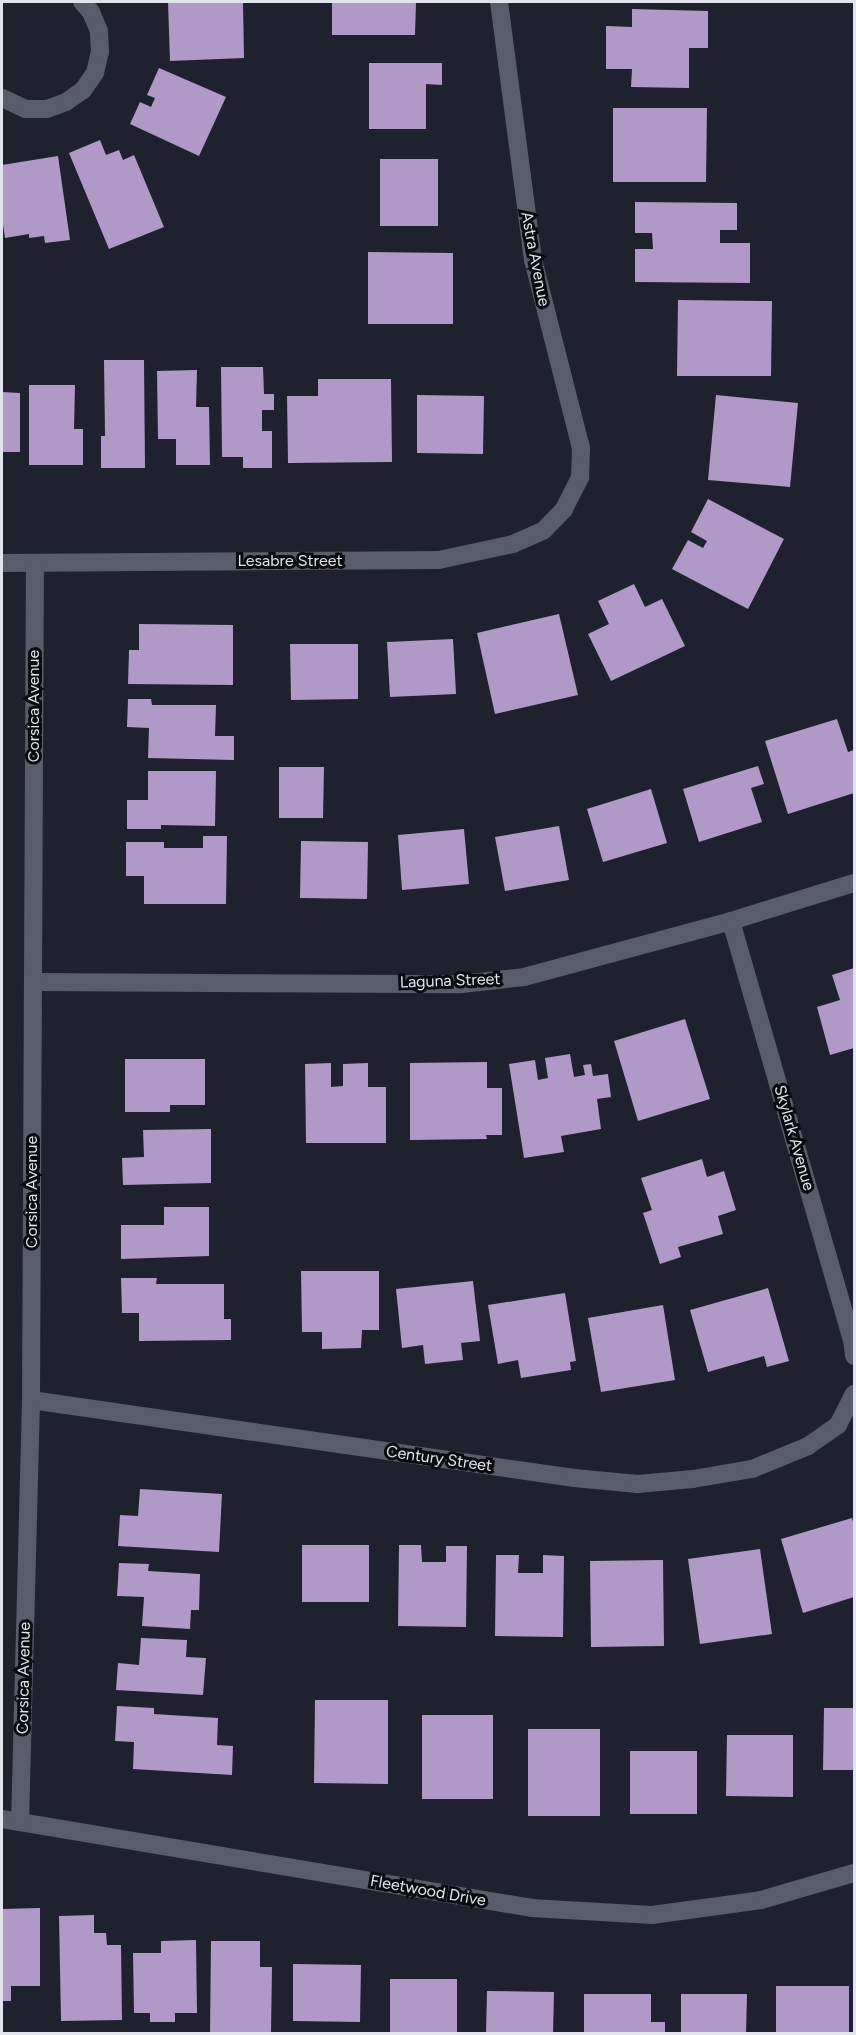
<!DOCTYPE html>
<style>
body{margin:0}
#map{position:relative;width:856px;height:2035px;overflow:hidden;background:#1f212e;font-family:Figtree,sans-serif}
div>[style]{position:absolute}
.building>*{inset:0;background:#b099c6}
.street>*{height:18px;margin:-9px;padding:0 9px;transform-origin:9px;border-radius:9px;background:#585c6b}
span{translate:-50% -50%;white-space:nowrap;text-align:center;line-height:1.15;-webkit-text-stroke:6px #0a0b11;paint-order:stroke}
.street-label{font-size:16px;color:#e2e4ed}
.frame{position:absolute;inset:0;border:3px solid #e2e4ed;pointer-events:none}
</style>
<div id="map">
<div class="building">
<div style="clip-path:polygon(168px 2px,243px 2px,244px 58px,170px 61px)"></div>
<div style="clip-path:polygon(332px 2px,416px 2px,415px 35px,332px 35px)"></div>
<div style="clip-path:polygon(632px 9px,708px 11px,708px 48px,689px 48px,689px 88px,631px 87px,632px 69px,606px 69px,606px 26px,632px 27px)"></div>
<div style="clip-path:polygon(369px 63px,442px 63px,442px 85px,426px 84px,426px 129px,369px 129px)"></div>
<div style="clip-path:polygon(159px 68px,226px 97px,199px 156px,130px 124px,140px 102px,151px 107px,155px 98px,147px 95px)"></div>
<div style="clip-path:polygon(613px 108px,707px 108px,706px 182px,613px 182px)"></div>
<div style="clip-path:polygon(100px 140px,106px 155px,119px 150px,123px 160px,134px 155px,164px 227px,109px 249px,69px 153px)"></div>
<div style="clip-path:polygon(58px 156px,70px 240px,45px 243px,44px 236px,29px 238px,29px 234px,5px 238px,2px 218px,2px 165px)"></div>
<div style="clip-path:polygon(380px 159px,438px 159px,438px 226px,380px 226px)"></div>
<div style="clip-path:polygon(635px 202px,737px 203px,737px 230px,720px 230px,720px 243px,750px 243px,750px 283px,635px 282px,635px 249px,653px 249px,652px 233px,635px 233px)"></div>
<div style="clip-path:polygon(368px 252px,453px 253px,453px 324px,368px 324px)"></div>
<div style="clip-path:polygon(678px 300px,772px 301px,771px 376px,677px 376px)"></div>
<div style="clip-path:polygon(104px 360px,144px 360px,145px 468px,101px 468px,101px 436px,105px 436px)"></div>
<div style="clip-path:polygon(221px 367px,263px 367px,264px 394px,274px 394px,274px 410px,262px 410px,262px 431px,272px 431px,272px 468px,243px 468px,243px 457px,222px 457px)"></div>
<div style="clip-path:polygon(197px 370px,196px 407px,209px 407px,210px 465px,176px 465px,176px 439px,158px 439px,157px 371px)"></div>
<div style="clip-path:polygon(318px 379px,391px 379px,392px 462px,288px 463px,287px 396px,318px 396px)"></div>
<div style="clip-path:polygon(29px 385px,75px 385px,74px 429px,83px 429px,83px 465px,29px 465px)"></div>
<div style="clip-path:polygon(2px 392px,20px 393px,20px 452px,2px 452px)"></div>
<div style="clip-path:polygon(417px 395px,484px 396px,483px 454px,417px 453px)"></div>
<div style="clip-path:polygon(716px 395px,798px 403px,790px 487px,708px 480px)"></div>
<div style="clip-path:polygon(708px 499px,784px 539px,748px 609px,672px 569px,688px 540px,703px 548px,707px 541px,691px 532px)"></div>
<div style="clip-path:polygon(634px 584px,645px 607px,662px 599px,685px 646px,611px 681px,588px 634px,609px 624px,598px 601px)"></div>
<div style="clip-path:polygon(559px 614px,578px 695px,495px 714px,477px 633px)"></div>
<div style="clip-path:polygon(139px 624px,233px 625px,233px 685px,128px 684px,129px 650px,139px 650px)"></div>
<div style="clip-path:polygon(453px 639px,456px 694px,390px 697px,387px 642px)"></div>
<div style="clip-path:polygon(290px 644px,358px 644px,358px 699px,291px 700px)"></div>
<div style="clip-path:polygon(128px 699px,151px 699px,152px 705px,216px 705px,215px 736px,234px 736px,234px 760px,148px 758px,149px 728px,127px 727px)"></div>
<div style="clip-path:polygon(837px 719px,848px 752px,854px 750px,854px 793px,788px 814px,765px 741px)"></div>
<div style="clip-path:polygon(758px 766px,764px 784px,751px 788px,762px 822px,699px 842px,683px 789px)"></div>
<div style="clip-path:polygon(279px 767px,324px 767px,323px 818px,279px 818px)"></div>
<div style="clip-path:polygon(148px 771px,216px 771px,215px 826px,161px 825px,161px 829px,127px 829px,127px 800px,148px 800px)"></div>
<div style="clip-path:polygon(651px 789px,667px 843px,603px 862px,587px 809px)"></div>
<div style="clip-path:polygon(559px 826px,569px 880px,505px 891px,495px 837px)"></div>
<div style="clip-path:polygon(464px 829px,469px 884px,402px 890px,398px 835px)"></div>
<div style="clip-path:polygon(203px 836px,227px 836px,226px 904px,144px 904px,144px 876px,126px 876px,126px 842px,164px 842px,164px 848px,203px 848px)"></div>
<div style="clip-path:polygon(301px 841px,368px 842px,367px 899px,300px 898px)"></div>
<div style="clip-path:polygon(854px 968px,854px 1048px,830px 1055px,817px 1007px,840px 1000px,832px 975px)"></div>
<div style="clip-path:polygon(685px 1019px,710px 1099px,638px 1121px,614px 1041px)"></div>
<div style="clip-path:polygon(570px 1054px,574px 1077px,585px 1075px,583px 1065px,591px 1064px,593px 1076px,608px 1074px,611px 1097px,597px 1099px,601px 1129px,561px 1136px,564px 1152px,524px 1158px,509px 1064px,535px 1060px,538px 1080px,548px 1078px,545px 1058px)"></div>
<div style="clip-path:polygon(125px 1059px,205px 1059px,205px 1105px,170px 1105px,170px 1112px,125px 1112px)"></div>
<div style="clip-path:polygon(487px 1062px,487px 1088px,502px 1088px,502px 1135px,486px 1135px,487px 1139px,410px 1140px,410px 1063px)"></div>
<div style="clip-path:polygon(331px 1063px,331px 1087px,343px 1086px,343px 1064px,368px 1063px,368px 1087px,386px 1087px,386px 1143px,306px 1143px,305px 1064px)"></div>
<div style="clip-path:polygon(211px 1129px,211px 1183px,123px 1185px,122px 1158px,144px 1157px,143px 1130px)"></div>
<div style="clip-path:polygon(702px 1159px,707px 1177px,724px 1171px,736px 1210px,718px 1216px,723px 1234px,678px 1247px,681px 1257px,660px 1264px,643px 1213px,652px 1210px,641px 1178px)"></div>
<div style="clip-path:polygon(164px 1207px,209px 1207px,209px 1256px,121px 1259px,121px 1225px,164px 1225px)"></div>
<div style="clip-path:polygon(301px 1271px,379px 1271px,379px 1330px,362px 1330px,361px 1348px,322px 1349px,322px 1332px,302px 1332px)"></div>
<div style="clip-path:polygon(121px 1278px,157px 1278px,156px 1284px,224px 1284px,224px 1319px,231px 1319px,231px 1340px,139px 1341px,139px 1313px,122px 1313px)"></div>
<div style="clip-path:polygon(473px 1281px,480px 1341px,461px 1343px,463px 1360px,425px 1364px,423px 1345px,402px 1348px,396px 1289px)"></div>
<div style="clip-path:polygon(768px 1288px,789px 1361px,767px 1367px,764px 1356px,708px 1372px,690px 1310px)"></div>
<div style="clip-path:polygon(565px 1293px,576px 1361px,570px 1362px,571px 1370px,521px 1378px,518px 1360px,498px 1364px,488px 1305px)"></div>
<div style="clip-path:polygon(663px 1305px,675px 1380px,601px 1392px,588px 1318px)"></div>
<div style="clip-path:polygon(140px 1489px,222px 1494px,219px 1552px,118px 1546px,120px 1515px,138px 1516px)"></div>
<div style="clip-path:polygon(852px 1518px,854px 1526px,854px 1597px,803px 1613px,781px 1539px)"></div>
<div style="clip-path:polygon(302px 1545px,369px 1545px,369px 1602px,302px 1602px)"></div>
<div style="clip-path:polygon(399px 1545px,421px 1545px,422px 1562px,446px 1562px,446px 1546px,467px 1546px,466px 1627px,398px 1626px)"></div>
<div style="clip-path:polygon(760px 1549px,772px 1634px,700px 1644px,688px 1559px)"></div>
<div style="clip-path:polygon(496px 1555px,519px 1555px,518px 1573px,543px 1573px,543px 1555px,564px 1556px,563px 1637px,495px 1636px)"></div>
<div style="clip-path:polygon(663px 1560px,664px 1646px,591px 1647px,590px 1561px)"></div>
<div style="clip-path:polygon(119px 1563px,149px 1564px,148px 1571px,200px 1574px,199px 1610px,191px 1610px,190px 1629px,142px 1626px,144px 1597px,117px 1596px)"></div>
<div style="clip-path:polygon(141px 1638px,187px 1640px,186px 1657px,206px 1658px,203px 1695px,116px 1690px,118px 1663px,139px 1665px)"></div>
<div style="clip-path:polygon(315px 1700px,388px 1700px,388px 1784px,314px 1783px)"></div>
<div style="clip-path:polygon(117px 1706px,154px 1708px,154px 1714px,218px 1718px,217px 1745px,233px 1746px,232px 1775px,133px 1769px,134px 1742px,115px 1741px)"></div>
<div style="clip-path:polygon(824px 1708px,854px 1708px,854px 1770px,823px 1770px)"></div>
<div style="clip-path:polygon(422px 1715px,493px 1715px,493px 1799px,422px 1799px)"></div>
<div style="clip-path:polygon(528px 1729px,600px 1729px,600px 1816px,528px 1816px)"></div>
<div style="clip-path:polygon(727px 1735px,793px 1735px,793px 1797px,726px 1796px)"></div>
<div style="clip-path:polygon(630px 1751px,697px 1751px,697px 1814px,630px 1814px)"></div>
<div style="clip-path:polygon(40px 1908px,40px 1986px,11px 1986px,11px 2001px,2px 2001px,2px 1909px)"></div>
<div style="clip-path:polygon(94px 1915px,94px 1933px,106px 1933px,107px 1945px,121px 1945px,122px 2020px,61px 2021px,59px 1916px)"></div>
<div style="clip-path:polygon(196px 1940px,197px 2013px,175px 2013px,175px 2022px,150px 2022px,150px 2013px,134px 2013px,133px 1953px,161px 1953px,161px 1941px)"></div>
<div style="clip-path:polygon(211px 1941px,260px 1941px,260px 1967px,272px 1967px,271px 2034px,210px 2034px)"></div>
<div style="clip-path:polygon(293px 1964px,361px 1965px,360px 2022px,293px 2021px)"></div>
<div style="clip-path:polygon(390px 1979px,457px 1979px,457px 2034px,390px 2034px)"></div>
<div style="clip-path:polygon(776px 1986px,849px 1986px,849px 2034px,776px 2034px)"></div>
<div style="clip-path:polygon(487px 1991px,554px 1992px,553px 2034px,486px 2034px)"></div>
<div style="clip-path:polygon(584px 1994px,651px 1994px,651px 2022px,665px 2022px,665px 2034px,584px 2034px)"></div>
<div style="clip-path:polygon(681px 1994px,747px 1994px,746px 2034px,681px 2034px)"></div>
</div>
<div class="street">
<div style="left:2px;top:98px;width:26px;rotate:25deg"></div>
<div style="left:26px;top:109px;width:21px"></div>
<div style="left:47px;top:109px;width:20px;rotate:-20deg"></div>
<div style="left:66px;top:102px;width:21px;rotate:-35deg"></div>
<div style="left:83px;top:90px;width:21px;rotate:-55deg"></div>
<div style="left:95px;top:73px;width:22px;rotate:-77deg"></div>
<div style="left:100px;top:52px;width:21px;rotate:-93deg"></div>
<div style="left:99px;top:31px;width:21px;rotate:-113deg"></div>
<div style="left:91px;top:12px;width:13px;rotate:-132deg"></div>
<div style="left:2px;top:563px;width:437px;rotate:-0.4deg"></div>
<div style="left:439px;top:560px;width:76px;rotate:-12.2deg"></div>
<div style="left:513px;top:544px;width:34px;rotate:-24deg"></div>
<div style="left:544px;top:530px;width:29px;rotate:-46deg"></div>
<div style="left:564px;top:509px;width:36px;rotate:-63deg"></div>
<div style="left:580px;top:477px;width:29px;rotate:-88deg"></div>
<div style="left:581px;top:448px;width:194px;rotate:-104.3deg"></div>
<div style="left:533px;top:260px;width:260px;rotate:-97.5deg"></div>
<div style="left:731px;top:921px;width:435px;rotate:73.9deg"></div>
<div style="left:852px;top:1339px;width:17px;rotate:83deg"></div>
<div style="left:33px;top:982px;width:428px;rotate:0.3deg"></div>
<div style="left:461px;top:984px;width:63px;rotate:-6.3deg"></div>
<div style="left:524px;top:977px;width:214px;rotate:-15.1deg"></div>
<div style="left:731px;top:921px;width:129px;rotate:-17.2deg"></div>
<div style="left:31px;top:1400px;width:549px;rotate:8.17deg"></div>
<div style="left:574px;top:1478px;width:64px;rotate:5.4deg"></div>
<div style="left:638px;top:1484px;width:55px;rotate:-5.2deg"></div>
<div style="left:693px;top:1479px;width:60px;rotate:-9.6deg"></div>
<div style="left:752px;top:1469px;width:61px;rotate:-22.3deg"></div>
<div style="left:808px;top:1446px;width:37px;rotate:-35deg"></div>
<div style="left:838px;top:1425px;width:35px;rotate:-63deg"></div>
<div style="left:2px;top:1819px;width:537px;rotate:9.53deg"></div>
<div style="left:532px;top:1908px;width:120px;rotate:3.3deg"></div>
<div style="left:652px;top:1915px;width:110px;rotate:-7.8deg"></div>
<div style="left:761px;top:1900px;width:97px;rotate:-16.2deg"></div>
<div style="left:20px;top:1822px;width:422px;rotate:-88.5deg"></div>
<div style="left:31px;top:1400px;width:837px;rotate:-89.73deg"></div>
</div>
<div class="street-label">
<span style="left:535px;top:259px;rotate:79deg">Astra Avenue</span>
<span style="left:290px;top:561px">Lesabre Street</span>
<span style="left:34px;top:706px;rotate:-90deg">Corsica Avenue</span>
<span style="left:450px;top:981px;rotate:-2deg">Laguna Street</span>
<span style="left:794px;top:1138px;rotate:74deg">Skylark Avenue</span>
<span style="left:32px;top:1192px;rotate:-90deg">Corsica Avenue</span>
<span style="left:439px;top:1459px;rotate:8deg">Century Street</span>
<span style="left:24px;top:1678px;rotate:-89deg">Corsica Avenue</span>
<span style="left:428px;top:1891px;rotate:10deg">Fleetwood Drive</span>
</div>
<div class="frame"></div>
</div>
